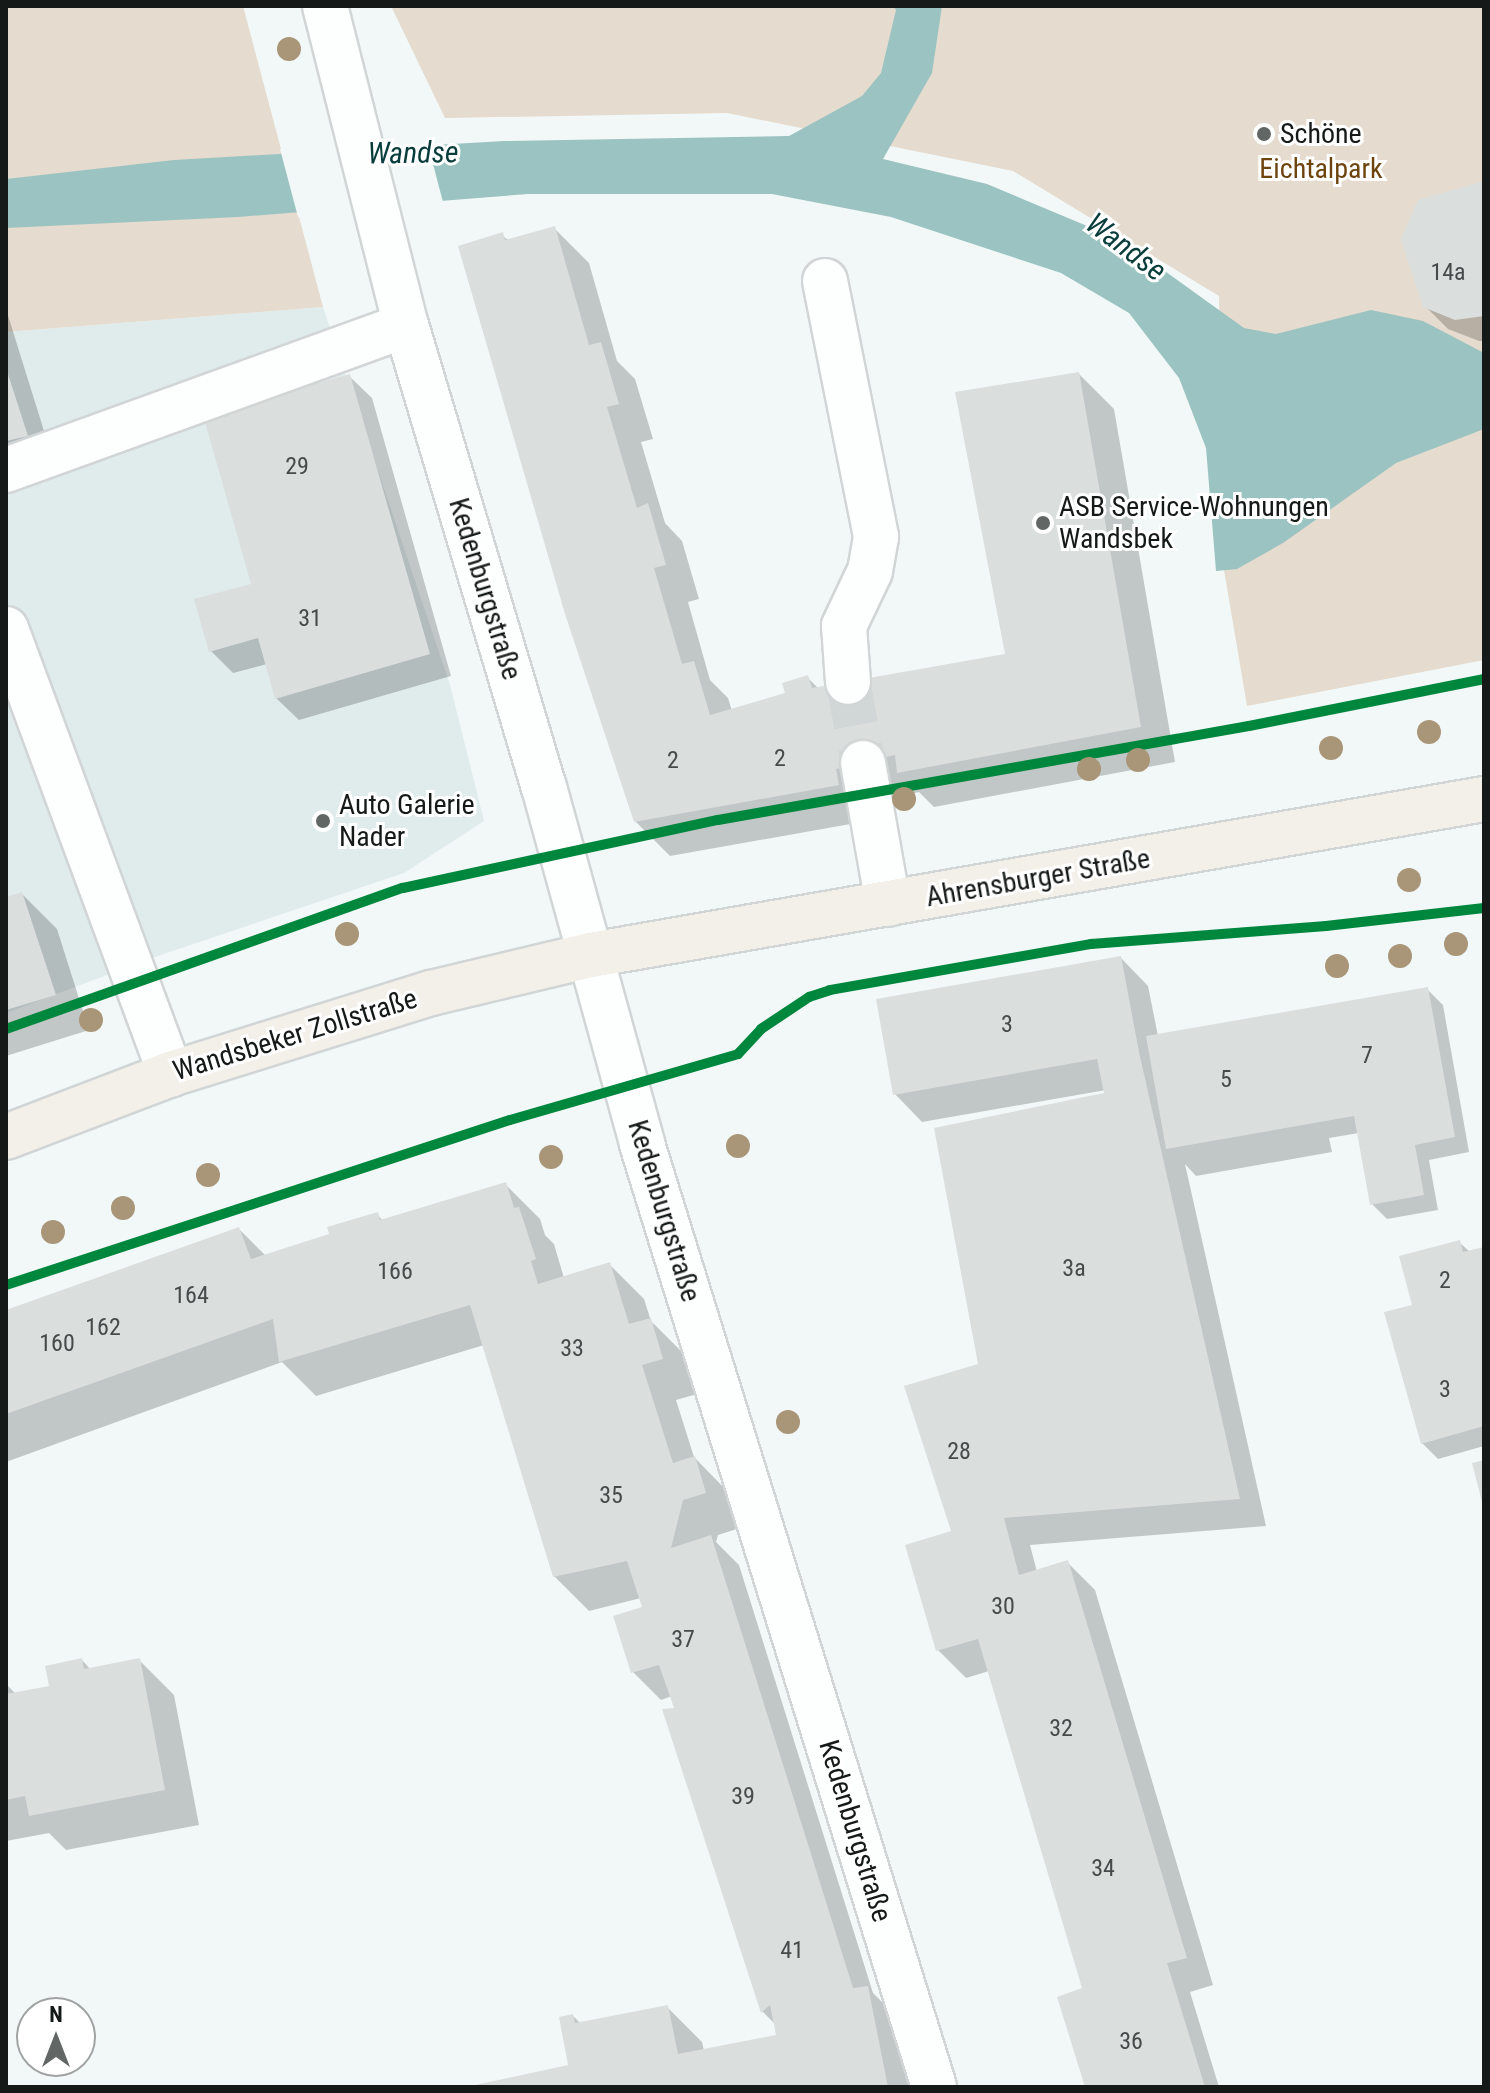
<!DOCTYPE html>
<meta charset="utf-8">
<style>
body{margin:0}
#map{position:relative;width:1490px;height:2093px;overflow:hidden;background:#f2f8f8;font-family:"Roboto Condensed",sans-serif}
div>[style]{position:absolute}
.built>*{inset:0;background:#dfeceb}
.green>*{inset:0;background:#e5dbce}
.water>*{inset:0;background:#9bc3c1}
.pier>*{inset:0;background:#f2f8f8}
.shadow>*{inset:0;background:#0003}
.building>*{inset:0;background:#dadfde}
.minor-tunnel>*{height:44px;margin-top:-22px;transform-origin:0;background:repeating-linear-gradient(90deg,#d1d7d6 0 44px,transparent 0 66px)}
.roads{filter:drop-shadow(2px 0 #d1d5d5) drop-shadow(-2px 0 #d1d5d5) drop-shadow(0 2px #d1d5d5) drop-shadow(0 -2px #d1d5d5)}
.minor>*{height:44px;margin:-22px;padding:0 22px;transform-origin:22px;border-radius:22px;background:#fdfefe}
.major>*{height:44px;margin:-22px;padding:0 22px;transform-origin:22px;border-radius:22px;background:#f3f0ea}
.cycleway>*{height:10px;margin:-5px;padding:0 5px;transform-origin:5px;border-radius:5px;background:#00873e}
.trees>*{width:24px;height:24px;margin:-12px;border-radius:50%;background:#a99577}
.dots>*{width:22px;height:22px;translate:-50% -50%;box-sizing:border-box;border:4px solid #fff;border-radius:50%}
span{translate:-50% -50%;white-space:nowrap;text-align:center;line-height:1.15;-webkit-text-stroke:6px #fff;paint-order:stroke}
.number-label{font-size:24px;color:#464a4a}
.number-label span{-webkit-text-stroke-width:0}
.poi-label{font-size:28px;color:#151918}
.left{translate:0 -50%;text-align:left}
.park-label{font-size:28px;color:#6e440e}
.street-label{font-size:28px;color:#151918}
.water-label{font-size:30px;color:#083d3c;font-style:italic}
.frame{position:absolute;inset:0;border:8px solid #151918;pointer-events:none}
.north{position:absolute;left:16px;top:1997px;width:80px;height:80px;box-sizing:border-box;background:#fff;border:2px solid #a1a3a3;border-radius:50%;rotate:0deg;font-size:22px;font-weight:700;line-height:32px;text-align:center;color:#151918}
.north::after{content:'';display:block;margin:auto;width:28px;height:36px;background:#626766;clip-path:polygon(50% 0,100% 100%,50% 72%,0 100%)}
</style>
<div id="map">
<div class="built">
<div style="clip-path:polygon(323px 307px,450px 685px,484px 821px,404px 873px,152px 958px,6px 1013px,6px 332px)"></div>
</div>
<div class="green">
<div style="clip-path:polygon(6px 6px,243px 6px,323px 307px,6px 332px)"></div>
<div style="clip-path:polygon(391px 6px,1484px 6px,1484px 660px,1247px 706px,1224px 570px,1219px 296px,1013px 171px,727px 113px,445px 118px)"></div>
</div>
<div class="water">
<div style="clip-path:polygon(893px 6px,942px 6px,932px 73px,883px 159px,987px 184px,1123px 241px,1244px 328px,1276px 334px,1371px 310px,1423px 321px,1484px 353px,1484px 429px,1396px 463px,1283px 543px,1237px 569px,1216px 571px,1206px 448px,1179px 378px,1129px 313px,1061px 273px,891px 217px,772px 194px,528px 194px,238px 217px,6px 228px,6px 179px,174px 160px,504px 141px,789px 136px,862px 96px,881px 73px,896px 10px)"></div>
</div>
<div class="pier">
<div style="clip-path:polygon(427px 141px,444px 206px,298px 217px,280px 149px)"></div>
</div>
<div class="shadow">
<div style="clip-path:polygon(1484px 183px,1484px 341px,1479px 341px,1448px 329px,1425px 306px)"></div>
<div style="clip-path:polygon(554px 228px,589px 263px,617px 361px,635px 379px,653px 439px,641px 442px,665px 523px,682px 541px,699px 599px,688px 602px,710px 680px,728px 698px,732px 711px,787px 695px,808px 678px,819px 689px,1007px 656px,1079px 374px,1114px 409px,1175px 762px,934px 807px,919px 792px,869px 804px,873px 820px,670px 856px,635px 821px,502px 235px,509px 241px)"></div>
<div style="clip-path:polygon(6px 309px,54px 463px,6px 475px)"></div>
<div style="clip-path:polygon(349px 376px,372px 398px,451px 676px,299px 720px,276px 698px,267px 664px,233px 673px,211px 651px,254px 585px)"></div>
<div style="clip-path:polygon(22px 894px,57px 929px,89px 1030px,6px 1056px,6px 899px)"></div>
<div style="clip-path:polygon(1121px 958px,1148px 986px,1158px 1036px,1428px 990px,1443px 1005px,1469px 1152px,1429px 1160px,1438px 1210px,1387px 1219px,1372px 1204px,1359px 1133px,1329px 1138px,1332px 1152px,1196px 1176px,1185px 1164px,1266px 1526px,1030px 1545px,1037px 1572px,1067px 1562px,1095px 1590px,1213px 1985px,1190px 1992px,1219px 2087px,1087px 2087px,1086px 1990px,989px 1671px,966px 1678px,938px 1650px,979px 1366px,1107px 1095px,1106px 1090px,922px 1122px,895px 1094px)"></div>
<div style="clip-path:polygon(505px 1184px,540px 1219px,545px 1235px,554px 1244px,564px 1278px,609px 1264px,644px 1299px,651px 1321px,685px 1355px,697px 1394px,676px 1400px,694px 1457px,729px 1493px,740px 1528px,718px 1535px,716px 1542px,739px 1565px,873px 1993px,903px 2023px,915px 2087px,469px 2087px,571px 2067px,573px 2016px,581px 2024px,667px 2007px,702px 2042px,704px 2051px,778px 2036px,776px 2025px,763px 2012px,665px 1711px,676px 1710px,672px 1696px,661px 1700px,633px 1672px,644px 1608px,641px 1598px,589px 1611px,554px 1576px,484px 1345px,316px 1396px,282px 1362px,6px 1462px,6px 1313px,239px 1229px,266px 1256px,332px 1236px,377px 1214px,383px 1221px)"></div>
<div style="clip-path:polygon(1459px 1242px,1470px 1252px,1484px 1249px,1484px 1446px,1438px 1459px,1422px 1443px,1414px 1306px)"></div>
<div style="clip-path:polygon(82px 1660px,91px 1670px,139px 1660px,174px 1695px,199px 1825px,66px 1850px,49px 1833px,6px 1841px,6px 1684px,16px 1694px,51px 1687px)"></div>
</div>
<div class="building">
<div style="clip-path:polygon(1484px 181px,1484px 316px,1455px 320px,1423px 307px,1401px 239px,1418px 200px)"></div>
<div style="clip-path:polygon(555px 226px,589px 345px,601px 342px,619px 404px,607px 407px,637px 508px,648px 503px,666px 565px,654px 568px,682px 664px,694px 661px,710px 715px,785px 693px,782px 683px,808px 675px,812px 688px,1005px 654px,955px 392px,1079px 372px,1141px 727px,897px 773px,895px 755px,836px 769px,839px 785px,634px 822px,565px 614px,458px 246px,503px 232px,505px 240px)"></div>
<div style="clip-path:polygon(6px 368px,28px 436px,6px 441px)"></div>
<div style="clip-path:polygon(350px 374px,430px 654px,275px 699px,258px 638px,209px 652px,194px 599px,251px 584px,203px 415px)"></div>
<div style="clip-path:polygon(22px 892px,56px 995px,6px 1010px,6px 897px)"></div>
<div style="clip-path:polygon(1121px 956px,1139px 1052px,1240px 1499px,1004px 1518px,1019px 1575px,1068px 1560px,1187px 1958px,1167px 1963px,1205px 2087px,1085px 2087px,1057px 1997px,1082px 1988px,978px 1639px,936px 1651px,905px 1545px,951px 1531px,904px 1386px,978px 1364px,934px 1128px,1104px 1093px,1097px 1059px,893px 1095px,876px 999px)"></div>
<div style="clip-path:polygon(1428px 987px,1455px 1137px,1415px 1145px,1424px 1195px,1370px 1205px,1354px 1116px,1166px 1149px,1146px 1036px)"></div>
<div style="clip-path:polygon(506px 1182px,514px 1208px,519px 1207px,536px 1259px,531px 1261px,538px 1284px,610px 1262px,629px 1324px,651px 1318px,663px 1359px,642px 1365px,673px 1463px,695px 1456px,706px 1493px,683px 1500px,671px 1548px,711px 1535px,853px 1988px,868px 1986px,888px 2087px,466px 2087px,568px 2065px,559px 2017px,573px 2014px,575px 2023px,668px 2005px,678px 2054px,776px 2035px,770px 2005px,761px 2013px,662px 1709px,674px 1708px,659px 1665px,631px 1673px,613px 1616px,642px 1607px,627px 1561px,553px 1577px,470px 1305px,279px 1362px,273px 1319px,6px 1414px,6px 1310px,239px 1227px,251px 1259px,329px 1234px,327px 1227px,378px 1212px,380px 1220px)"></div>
<div style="clip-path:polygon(1460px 1240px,1463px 1252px,1484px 1247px,1484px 1426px,1421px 1444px,1384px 1312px,1412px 1305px,1399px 1256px)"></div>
<div style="clip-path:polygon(1484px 1460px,1484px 1506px,1483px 1506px,1472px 1463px)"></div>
<div style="clip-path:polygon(82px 1658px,84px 1669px,140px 1658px,165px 1790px,29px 1816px,25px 1796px,6px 1800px,6px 1694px,49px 1686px,45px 1666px)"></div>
</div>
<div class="minor-tunnel">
<div style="left:848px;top:682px;width:82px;rotate:79.5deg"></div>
</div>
<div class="roads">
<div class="minor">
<div style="left:325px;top:6px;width:329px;rotate:75.8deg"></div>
<div style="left:406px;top:325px;width:482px;rotate:73.4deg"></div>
<div style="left:544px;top:787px;width:370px;rotate:74.6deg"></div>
<div style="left:642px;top:1144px;width:987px;rotate:72.79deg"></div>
<div style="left:825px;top:281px;width:261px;rotate:78.7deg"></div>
<div style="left:876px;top:537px;width:35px;rotate:100deg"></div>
<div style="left:870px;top:571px;width:61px;rotate:115.3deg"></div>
<div style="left:844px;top:626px;width:56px;rotate:85.9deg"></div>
<div style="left:6px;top:470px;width:425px;rotate:-19.9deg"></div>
<div style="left:6px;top:629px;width:475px;rotate:69.7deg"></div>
<div style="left:863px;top:763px;width:143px;rotate:79.9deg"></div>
</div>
<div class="major">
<div style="left:6px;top:1137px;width:177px;rotate:-20.9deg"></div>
<div style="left:171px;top:1074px;width:272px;rotate:-17.3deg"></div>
<div style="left:431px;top:993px;width:164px;rotate:-13.4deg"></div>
<div style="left:591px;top:955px;width:907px;rotate:-9.91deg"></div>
</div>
</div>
<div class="cycleway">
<div style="left:6px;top:1029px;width:421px;rotate:-19.6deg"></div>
<div style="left:403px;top:888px;width:322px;rotate:-12.2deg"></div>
<div style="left:718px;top:820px;width:539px;rotate:-10.04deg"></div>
<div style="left:1249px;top:726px;width:240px;rotate:-11.3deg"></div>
<div style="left:6px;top:1285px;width:530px;rotate:-18.13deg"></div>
<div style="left:510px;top:1120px;width:237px;rotate:-16.1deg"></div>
<div style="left:738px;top:1054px;width:34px;rotate:-47deg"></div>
<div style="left:761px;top:1029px;width:58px;rotate:-33.7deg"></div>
<div style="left:809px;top:997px;width:22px;rotate:-18deg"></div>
<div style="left:830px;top:990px;width:265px;rotate:-10deg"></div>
<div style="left:1091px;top:944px;width:236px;rotate:-4.4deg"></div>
<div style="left:1326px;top:926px;width:159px;rotate:-6.5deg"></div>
</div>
<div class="trees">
<div style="left:289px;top:49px"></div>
<div style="left:1429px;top:732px"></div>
<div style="left:1331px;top:748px"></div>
<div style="left:1138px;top:760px"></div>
<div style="left:1089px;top:769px"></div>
<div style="left:904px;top:799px"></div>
<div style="left:1409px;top:880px"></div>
<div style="left:347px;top:934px"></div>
<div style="left:1456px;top:944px"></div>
<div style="left:1400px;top:956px"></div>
<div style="left:1337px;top:966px"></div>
<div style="left:91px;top:1020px"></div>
<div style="left:738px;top:1146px"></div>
<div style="left:551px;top:1157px"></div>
<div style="left:208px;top:1175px"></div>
<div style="left:123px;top:1208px"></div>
<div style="left:53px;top:1232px"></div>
<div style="left:788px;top:1422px"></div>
</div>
<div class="dots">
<div style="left:1264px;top:134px;background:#626766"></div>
<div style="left:1043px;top:523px;background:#626766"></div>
<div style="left:323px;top:821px;background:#626766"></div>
</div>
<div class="number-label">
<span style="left:1448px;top:273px">14a</span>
<span style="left:297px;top:467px">29</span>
<span style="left:310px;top:619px">31</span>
<span style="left:780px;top:759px">2</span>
<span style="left:673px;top:761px">2</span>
<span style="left:1007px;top:1025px">3</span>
<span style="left:1367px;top:1056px">7</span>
<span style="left:1226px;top:1080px">5</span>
<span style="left:1074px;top:1269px">3a</span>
<span style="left:395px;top:1272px">166</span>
<span style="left:1445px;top:1281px">2</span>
<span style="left:191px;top:1296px">164</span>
<span style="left:103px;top:1328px">162</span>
<span style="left:57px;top:1344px">160</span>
<span style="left:572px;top:1349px">33</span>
<span style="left:1445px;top:1390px">3</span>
<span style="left:959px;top:1452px">28</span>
<span style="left:611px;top:1496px">35</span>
<span style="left:1003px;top:1607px">30</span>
<span style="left:683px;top:1640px">37</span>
<span style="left:1061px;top:1729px">32</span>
<span style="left:743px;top:1797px">39</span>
<span style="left:1103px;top:1869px">34</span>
<span style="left:792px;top:1951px">41</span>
<span style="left:1131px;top:2042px">36</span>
</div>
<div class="poi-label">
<span class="left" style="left:1280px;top:134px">Schöne</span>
<span class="left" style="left:1059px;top:523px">ASB Service-Wohnungen<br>Wandsbek</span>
<span class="left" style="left:339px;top:821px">Auto Galerie<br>Nader</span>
</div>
<div class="park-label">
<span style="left:1321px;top:169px">Eichtalpark</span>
</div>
<div class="street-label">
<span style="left:485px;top:589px;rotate:73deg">Kedenburgstraße</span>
<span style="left:1038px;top:878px;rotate:-10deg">Ahrensburger Straße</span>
<span style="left:295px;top:1035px;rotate:-17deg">Wandsbeker Zollstraße</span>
<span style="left:664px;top:1211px;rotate:73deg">Kedenburgstraße</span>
<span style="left:855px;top:1831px;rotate:73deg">Kedenburgstraße</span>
</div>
<div class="water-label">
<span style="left:413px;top:153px;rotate:-1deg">Wandse</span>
<span style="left:1126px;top:247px;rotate:37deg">Wandse</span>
</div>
<div class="frame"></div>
<div class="north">N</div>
</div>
